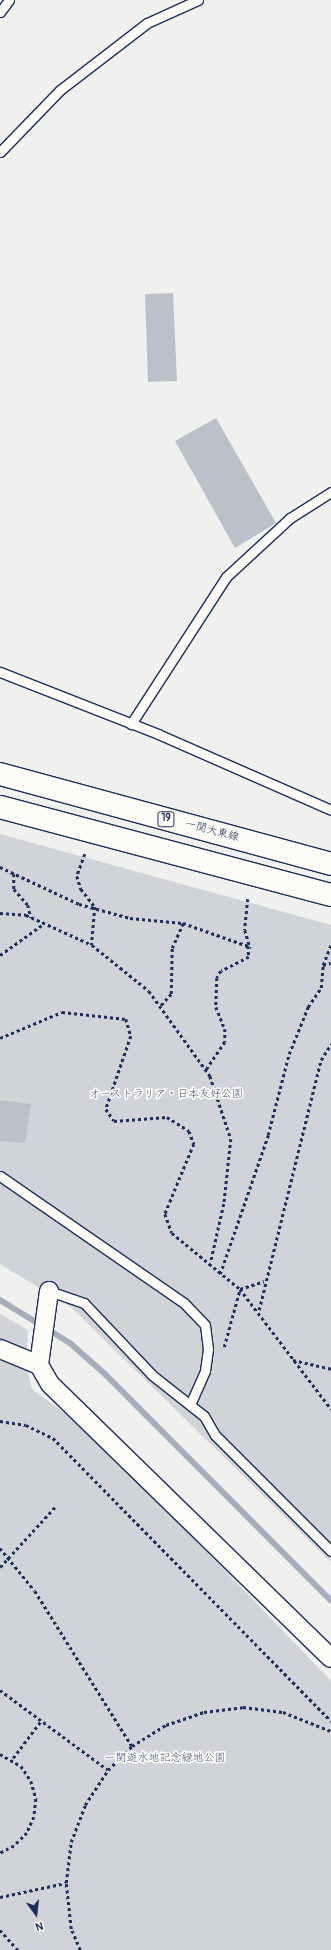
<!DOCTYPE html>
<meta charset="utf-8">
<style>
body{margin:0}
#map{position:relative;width:331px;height:1950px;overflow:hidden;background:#f0f0ee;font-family:Pangolin,"Klee One",sans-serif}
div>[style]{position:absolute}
.green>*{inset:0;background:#d0d3d8}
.stream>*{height:6px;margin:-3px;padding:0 3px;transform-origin:3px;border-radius:3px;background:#a7adbd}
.building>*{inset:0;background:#bbc0ca}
.path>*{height:2.5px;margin-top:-1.25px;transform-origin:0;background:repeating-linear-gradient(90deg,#1b2f5e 0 3px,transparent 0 6px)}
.roads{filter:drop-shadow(1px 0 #1b2f5e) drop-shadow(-1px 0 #1b2f5e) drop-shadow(0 1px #1b2f5e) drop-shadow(0 -1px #1b2f5e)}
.service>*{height:9px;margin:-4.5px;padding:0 4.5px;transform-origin:4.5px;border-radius:4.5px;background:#fdfcf7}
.minor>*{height:18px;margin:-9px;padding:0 9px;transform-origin:9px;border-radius:9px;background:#fdfcf7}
.primary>*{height:22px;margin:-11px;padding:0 11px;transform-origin:11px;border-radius:11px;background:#fdfcf7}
span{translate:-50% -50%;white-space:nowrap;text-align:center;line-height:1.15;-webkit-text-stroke:3.5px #fdfcf7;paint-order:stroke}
.shield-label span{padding:1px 3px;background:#fdfcf7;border:1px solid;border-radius:3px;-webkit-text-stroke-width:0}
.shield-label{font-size:10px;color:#1b2f5e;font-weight:700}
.street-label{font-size:11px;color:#1b2f5e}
.park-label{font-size:11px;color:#48587c}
.north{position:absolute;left:16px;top:1894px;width:40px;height:40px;-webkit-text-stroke:3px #fdfcf7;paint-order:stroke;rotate:165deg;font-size:11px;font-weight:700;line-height:16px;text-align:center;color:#1b2f5e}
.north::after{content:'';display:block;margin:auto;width:14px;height:18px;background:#1b2f5e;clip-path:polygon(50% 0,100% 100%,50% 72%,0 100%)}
</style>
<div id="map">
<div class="green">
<div style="clip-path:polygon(0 834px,331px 925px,331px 1562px,72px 1308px,0 1264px)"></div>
<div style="clip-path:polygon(0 1314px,28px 1330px,26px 1365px,32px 1389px,99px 1439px,331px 1681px,331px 1950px,0 1950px)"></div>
</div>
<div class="stream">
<div style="left:0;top:1300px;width:82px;rotate:31.6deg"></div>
<div style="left:70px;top:1343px;width:47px;rotate:41.5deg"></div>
<div style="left:105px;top:1374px;width:320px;rotate:45.1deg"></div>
</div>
<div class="building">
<div style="clip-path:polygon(173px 293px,177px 381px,148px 382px,145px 294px)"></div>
<div style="clip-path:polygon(216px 418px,276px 523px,235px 548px,175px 441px)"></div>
<div style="clip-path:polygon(0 1100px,31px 1104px,25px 1143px,0 1141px)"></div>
</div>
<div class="path">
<div style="left:85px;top:854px;width:23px;rotate:110deg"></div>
<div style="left:77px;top:876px;width:14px;rotate:73deg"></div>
<div style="left:81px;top:889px;width:23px;rotate:52deg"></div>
<div style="left:95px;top:907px;width:38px;rotate:95deg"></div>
<div style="left:0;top:867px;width:87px;rotate:25.1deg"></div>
<div style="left:79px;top:904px;width:53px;rotate:15.4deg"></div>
<div style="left:130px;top:918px;width:53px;rotate:5.4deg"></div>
<div style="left:183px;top:923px;width:69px;rotate:19.5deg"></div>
<div style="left:248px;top:946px;width:11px;rotate:85deg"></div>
<div style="left:249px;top:957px;width:31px;rotate:153deg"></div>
<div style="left:221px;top:971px;width:8px;rotate:120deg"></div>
<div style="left:217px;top:978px;width:29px;rotate:92deg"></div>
<div style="left:216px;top:1007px;width:24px;rotate:68deg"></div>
<div style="left:225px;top:1029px;width:13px;rotate:90deg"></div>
<div style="left:225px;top:1042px;width:34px;rotate:124deg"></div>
<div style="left:14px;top:874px;width:15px;rotate:90deg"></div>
<div style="left:14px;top:889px;width:21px;rotate:49deg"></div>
<div style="left:28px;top:905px;width:13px;rotate:77deg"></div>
<div style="left:248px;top:899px;width:31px;rotate:96deg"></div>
<div style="left:245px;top:930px;width:19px;rotate:74deg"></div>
<div style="left:0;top:913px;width:26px;rotate:4deg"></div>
<div style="left:26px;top:915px;width:72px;rotate:24.4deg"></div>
<div style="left:92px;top:945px;width:73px;rotate:38.9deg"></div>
<div style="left:149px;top:991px;width:105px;rotate:54.3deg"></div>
<div style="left:210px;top:1076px;width:66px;rotate:71.6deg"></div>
<div style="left:231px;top:1139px;width:65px;rotate:96.1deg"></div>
<div style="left:224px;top:1204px;width:58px;rotate:102.8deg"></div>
<div style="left:0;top:955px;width:52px;rotate:-35.5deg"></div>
<div style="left:323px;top:965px;width:8px;rotate:-14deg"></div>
<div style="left:161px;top:1005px;width:15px;rotate:-48deg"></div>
<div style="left:171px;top:994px;width:46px;rotate:-88.8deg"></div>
<div style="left:172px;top:948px;width:27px;rotate:-66deg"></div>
<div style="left:0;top:1038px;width:67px;rotate:-22.8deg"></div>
<div style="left:62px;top:1012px;width:64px;rotate:6.2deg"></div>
<div style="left:126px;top:1019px;width:18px;rotate:74deg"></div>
<div style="left:131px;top:1036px;width:77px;rotate:108.9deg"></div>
<div style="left:106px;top:1109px;width:14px;rotate:56deg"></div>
<div style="left:114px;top:1121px;width:53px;rotate:-4.3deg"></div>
<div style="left:167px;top:1117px;width:26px;rotate:32deg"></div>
<div style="left:189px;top:1131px;width:14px;rotate:69deg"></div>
<div style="left:194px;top:1144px;width:76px;rotate:112.5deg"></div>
<div style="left:165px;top:1214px;width:20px;rotate:70deg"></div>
<div style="left:172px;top:1233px;width:88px;rotate:39.5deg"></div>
<div style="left:240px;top:1289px;width:151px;rotate:52.8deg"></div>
<div style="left:220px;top:1274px;width:147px;rotate:-70.9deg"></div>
<div style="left:268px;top:1135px;width:84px;rotate:-75.5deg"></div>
<div style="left:289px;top:1054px;width:51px;rotate:-68deg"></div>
<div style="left:308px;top:1007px;width:23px;rotate:-56deg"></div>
<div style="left:321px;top:988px;width:23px;rotate:-85deg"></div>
<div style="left:323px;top:965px;width:22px;rotate:-69deg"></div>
<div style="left:259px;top:1310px;width:258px;rotate:-76.1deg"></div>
<div style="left:321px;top:1060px;width:19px;rotate:-58deg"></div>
<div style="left:224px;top:1347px;width:60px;rotate:-74.6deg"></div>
<div style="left:240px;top:1289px;width:25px;rotate:-18deg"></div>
<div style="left:293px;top:1360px;width:39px;rotate:13deg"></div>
<div style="left:0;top:1421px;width:26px;rotate:9deg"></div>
<div style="left:26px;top:1425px;width:30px;rotate:26deg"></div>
<div style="left:53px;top:1438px;width:397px;rotate:45.5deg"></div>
<div style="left:0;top:1548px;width:55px;rotate:50.9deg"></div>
<div style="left:35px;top:1591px;width:183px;rotate:58deg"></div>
<div style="left:0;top:1567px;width:81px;rotate:-47.5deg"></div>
<div style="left:0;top:1690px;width:134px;rotate:36.5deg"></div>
<div style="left:0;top:1754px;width:24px;rotate:30deg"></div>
<div style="left:21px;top:1766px;width:18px;rotate:56deg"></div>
<div style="left:31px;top:1781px;width:19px;rotate:74deg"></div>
<div style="left:36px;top:1799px;width:18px;rotate:96deg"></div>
<div style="left:34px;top:1817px;width:17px;rotate:114deg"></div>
<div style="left:27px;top:1833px;width:18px;rotate:135deg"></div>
<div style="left:14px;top:1846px;width:16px;rotate:153deg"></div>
<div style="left:13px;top:1758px;width:46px;rotate:-52.9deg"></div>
<div style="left:0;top:1897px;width:67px;rotate:-12deg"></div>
<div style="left:0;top:1930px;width:27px;rotate:48deg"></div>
<div style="left:80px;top:1950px;width:23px;rotate:-113deg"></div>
<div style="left:71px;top:1929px;width:46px;rotate:-96.2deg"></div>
<div style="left:66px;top:1883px;width:41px;rotate:-83deg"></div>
<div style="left:71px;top:1842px;width:40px;rotate:-69deg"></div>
<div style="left:85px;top:1805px;width:42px;rotate:-56.7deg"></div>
<div style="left:108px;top:1770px;width:34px;rotate:-45deg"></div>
<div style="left:132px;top:1746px;width:40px;rotate:-32deg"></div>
<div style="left:166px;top:1725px;width:40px;rotate:-18.9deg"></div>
<div style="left:204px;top:1712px;width:39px;rotate:-7deg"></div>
<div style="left:243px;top:1707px;width:40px;rotate:7.1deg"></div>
<div style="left:283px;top:1712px;width:52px;rotate:21.6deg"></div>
</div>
<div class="roads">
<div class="service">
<div style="left:0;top:12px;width:15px;rotate:-53deg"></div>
<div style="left:0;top:152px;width:86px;rotate:-45.9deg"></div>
<div style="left:60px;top:90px;width:110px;rotate:-37.6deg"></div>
<div style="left:147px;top:23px;width:56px;rotate:-24.3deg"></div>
<div style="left:0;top:672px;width:170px;rotate:21.4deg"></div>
<div style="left:158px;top:734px;width:189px;rotate:23.7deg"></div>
<div style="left:131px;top:724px;width:175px;rotate:-57.1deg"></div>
<div style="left:226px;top:577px;width:87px;rotate:-42.7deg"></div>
<div style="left:290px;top:518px;width:49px;rotate:-32.4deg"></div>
<div style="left:0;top:1176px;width:224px;rotate:34.6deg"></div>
<div style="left:184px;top:1303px;width:30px;rotate:46deg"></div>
<div style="left:205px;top:1325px;width:24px;rotate:83deg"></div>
<div style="left:208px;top:1349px;width:22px;rotate:98deg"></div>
<div style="left:205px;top:1371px;width:37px;rotate:114deg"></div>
<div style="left:49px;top:1291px;width:37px;rotate:19deg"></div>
<div style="left:84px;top:1303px;width:99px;rotate:46.6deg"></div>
<div style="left:152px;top:1375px;width:66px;rotate:38.3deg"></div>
<div style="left:204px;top:1416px;width:22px;rotate:60deg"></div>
<div style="left:215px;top:1435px;width:164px;rotate:45deg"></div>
</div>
<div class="minor">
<div style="left:49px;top:1291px;width:75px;rotate:97.7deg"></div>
<div style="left:39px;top:1365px;width:22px;rotate:60deg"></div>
<div style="left:50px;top:1384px;width:392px;rotate:44.3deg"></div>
<div style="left:0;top:1349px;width:42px;rotate:22.3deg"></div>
</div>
<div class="primary">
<div style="left:0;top:774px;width:343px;rotate:15.2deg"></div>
<div style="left:0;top:807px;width:342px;rotate:14.9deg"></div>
</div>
</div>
<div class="shield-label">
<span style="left:166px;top:819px">19</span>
</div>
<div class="street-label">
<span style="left:212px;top:831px;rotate:15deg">一関大東線</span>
</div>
<div class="park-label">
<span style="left:166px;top:1094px">オーストラリア・日本友好公園</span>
<span style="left:165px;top:1758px">一関遊水地記念緑地公園</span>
</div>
<div class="north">N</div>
</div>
